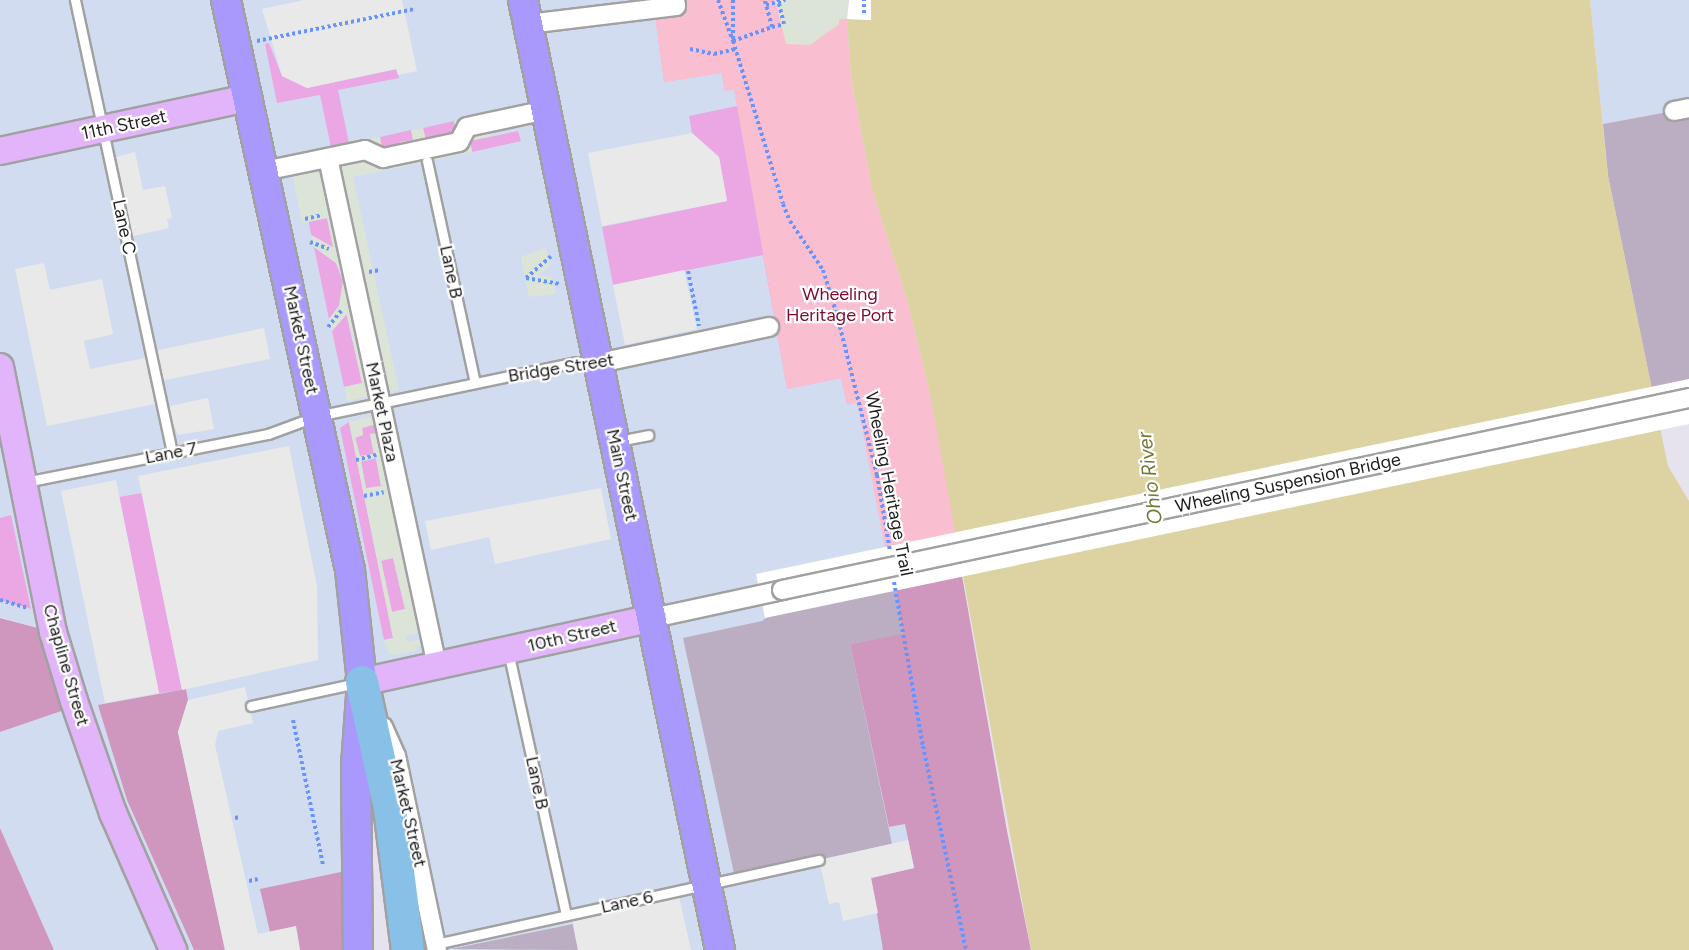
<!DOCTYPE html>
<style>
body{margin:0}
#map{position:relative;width:1689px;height:950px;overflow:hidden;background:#e6e3ef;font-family:Figtree,sans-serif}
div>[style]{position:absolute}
.commercial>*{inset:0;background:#d2dcf0}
.construction>*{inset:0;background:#bbaec3}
.grass>*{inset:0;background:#eaa7e3}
.forest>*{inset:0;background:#cf97be}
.park>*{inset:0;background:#fabed1}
.parking>*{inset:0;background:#e9e9e9}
.plaza>*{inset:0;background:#dce4d7}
.water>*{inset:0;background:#ddd3a2}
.pier>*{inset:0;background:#fff}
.path>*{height:4px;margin-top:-2px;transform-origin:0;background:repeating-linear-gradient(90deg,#6693fc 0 3px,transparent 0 6px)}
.roads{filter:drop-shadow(2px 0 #a1a1a1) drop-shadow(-2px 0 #a1a1a1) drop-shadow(0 2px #a1a1a1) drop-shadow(0 -2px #a1a1a1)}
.lane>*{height:9px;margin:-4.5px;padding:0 4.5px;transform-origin:4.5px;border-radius:4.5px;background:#fff}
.street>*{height:18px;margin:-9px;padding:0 9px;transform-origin:9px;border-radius:9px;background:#fff}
.secondary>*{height:26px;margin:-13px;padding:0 13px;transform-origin:13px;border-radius:13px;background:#e2b5fa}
.primary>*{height:28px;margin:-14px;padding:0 14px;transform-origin:14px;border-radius:14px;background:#aa99fd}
.highway>*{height:32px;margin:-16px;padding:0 16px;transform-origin:16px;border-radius:16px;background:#89c0e8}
.bridges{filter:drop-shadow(2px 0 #a1a1a1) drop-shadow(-2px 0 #a1a1a1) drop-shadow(0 2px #a1a1a1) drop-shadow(0 -2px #a1a1a1)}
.street-bridge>*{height:18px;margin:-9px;padding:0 9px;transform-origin:9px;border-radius:9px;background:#fff}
span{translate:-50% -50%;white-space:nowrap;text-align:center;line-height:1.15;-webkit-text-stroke:4.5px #fff;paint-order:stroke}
.street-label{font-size:18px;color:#1d1d1d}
.park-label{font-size:18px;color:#7d092e}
.water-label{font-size:20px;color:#717835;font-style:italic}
</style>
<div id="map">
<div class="commercial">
<div style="clip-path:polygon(0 0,675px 0,654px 9px,664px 82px,722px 73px,734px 89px,787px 389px,841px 378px,847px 404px,857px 402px,903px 635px,884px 638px,889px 827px,905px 824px,914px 868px,883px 950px,437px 950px,372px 704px,343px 950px,54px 950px,0 828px,0 732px,75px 706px,53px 632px,0 617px)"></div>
<div style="clip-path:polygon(1590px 0,1689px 0,1689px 108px,1603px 124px)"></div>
</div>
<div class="construction">
<div style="clip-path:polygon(1689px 108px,1689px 398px,1655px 405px,1608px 176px,1603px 124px)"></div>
<div style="clip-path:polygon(895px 586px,903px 635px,850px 644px,892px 844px,735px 878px,683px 638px,762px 621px,786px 604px)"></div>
<div style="clip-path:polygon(573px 924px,578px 950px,451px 949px)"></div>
</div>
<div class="grass">
<div style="clip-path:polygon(847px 19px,860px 402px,847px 404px,841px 378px,787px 389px,763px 255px,613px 285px,602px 227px,727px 201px,719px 157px,692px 133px,689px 116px,737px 106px,734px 89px,725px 91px,722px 73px,664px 82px,656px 23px)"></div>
<div style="clip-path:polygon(269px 43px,282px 76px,307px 88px,397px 69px,399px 78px,338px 90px,349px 143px,363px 140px,365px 148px,347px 152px,345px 144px,331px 147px,320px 95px,277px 103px,265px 44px)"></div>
<div style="clip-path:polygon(454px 121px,457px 135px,427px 145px,423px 128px)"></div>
<div style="clip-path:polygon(411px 130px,413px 140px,402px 151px,383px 155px,380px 137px)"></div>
<div style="clip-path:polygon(518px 131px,521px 141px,472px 152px,470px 141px)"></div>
<div style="clip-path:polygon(327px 218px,334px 248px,311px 235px,309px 222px)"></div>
<div style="clip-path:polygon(314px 247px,336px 263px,343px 281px,339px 306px,329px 319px)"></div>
<div style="clip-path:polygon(346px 313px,362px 383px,344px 387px,332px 331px)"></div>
<div style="clip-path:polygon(349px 422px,393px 638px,384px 640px,340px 428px)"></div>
<div style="clip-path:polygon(376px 424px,378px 433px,370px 435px,374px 454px,360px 456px,355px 437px,363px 435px,362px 428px)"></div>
<div style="clip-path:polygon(376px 458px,381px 486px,366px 489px,361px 461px)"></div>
<div style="clip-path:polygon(142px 493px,182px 690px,159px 693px,119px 497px)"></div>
<div style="clip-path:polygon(11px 515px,31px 609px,0 600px,0 518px)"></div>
<div style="clip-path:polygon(393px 558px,405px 609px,392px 612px,381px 560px)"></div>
</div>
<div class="forest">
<div style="clip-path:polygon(930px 394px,1007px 831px,1031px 950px,883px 950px,871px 878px,914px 868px,905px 824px,889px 827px,850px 644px,903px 634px,895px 586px)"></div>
<div style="clip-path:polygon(0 618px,53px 632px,76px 706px,0 732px)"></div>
<div style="clip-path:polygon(186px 689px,188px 700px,178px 732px,225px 950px,194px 950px,127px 800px,98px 705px)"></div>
<div style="clip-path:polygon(0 828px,54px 950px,0 950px)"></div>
<div style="clip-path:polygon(355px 869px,358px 950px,300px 950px,296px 927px,270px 932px,260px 889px)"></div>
</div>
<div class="park">
<div style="clip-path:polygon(675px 0,871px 0,847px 20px,851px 78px,872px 189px,908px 303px,930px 394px,961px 553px,889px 569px,857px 403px,847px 404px,841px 378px,787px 389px,734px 89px,725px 91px,722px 73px,664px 82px,654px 9px)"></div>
</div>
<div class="parking">
<div style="clip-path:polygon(304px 0,402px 0,417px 71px,398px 75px,396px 69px,307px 88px,282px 76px,262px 9px)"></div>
<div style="clip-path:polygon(692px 133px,719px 157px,727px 201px,602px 226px,588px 153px)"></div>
<div style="clip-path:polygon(135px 152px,143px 190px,165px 186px,172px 218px,167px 219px,169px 228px,133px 236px,116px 157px)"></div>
<div style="clip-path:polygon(44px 263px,50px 290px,102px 279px,113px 334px,84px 341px,90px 369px,145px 358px,155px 404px,47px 426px,15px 269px)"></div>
<div style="clip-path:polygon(684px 270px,697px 329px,625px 345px,613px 285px)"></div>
<div style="clip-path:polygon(264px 328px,270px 359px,160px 381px,154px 351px)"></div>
<div style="clip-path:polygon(208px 398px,214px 429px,178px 435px,166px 407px)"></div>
<div style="clip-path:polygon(289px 446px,317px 586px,318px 660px,182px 690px,138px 476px)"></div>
<div style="clip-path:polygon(116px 480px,159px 693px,105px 703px,61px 491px)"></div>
<div style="clip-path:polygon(601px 488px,611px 539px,495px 564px,489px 537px,431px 550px,425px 521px)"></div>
<div style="clip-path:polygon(245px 687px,253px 723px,218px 731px,215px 745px,258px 934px,296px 926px,300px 950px,225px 950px,178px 732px,188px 700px)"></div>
<div style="clip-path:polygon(908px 840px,914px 868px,871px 878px,878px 913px,843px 921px,839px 902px,829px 904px,819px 860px)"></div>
<div style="clip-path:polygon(679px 897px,691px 950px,578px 950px,572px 920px)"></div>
</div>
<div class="plaza">
<div style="clip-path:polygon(775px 0,849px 0,847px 19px,839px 19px,839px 24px,810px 45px,786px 44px)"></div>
<div style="clip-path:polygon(514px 109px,490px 126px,491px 136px,470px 141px,472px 152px,353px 177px,399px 390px,347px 401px,344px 387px,362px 383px,347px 314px,332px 331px,329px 319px,339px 306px,343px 281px,336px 263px,314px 247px,311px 235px,333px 247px,327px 218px,302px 223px,289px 157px,324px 149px,325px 156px,332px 154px,331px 147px,346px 144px,347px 151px,365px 147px,363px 140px,380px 137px,383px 154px,401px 150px,400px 142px,413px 140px,411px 130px,423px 128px,427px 144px,457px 135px,454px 121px)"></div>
<div style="clip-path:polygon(546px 248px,550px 266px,538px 275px,552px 277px,556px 294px,529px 297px,521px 257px)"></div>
<div style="clip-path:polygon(evenodd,370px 417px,376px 424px,362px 428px,363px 435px,355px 438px,360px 456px,374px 454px,370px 434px,378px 433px,420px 633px,406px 636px,407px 642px,421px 639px,422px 643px,415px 651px,395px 655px,389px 654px,384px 640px,393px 638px,349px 422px,370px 417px,376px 458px,381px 486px,366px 488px,361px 462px,376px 458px,370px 417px,393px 558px,405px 609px,392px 612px,381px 561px,393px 558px)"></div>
</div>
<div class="water">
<div style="clip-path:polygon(871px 0,1590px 0,1608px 176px,1668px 466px,1689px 501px,1689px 950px,1031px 950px,930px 394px,908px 303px,872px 189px,851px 78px,847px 19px,870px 20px)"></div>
</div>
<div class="pier">
<div style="clip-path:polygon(849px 0,871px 0,871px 20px,847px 19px)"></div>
<div style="clip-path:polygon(1689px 379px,1689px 424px,765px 618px,756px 574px)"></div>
</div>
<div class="path">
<div style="left:718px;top:0;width:44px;rotate:69.9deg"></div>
<div style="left:733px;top:41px;width:41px;rotate:-19.7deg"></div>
<div style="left:772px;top:27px;width:28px;rotate:-105deg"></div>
<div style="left:733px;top:0;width:41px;rotate:90deg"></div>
<div style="left:733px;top:41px;width:170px;rotate:72.9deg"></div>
<div style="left:783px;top:204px;width:18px;rotate:68deg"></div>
<div style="left:790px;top:221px;width:59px;rotate:56deg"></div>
<div style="left:823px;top:270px;width:47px;rotate:72.7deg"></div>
<div style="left:837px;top:315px;width:165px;rotate:76deg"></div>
<div style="left:877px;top:475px;width:77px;rotate:80.3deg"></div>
<div style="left:766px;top:5px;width:20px;rotate:-15deg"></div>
<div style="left:864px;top:13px;width:13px;rotate:-90deg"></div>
<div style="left:772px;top:27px;width:12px;rotate:-14deg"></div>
<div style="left:784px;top:24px;width:25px;rotate:-104deg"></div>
<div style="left:257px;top:41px;width:160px;rotate:-11.5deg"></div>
<div style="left:690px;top:49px;width:25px;rotate:12deg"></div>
<div style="left:714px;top:54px;width:23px;rotate:-13deg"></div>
<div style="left:305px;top:219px;width:17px;rotate:-13deg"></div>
<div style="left:310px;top:242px;width:20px;rotate:20deg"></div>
<div style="left:688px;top:271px;width:56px;rotate:78.7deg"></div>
<div style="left:369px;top:272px;width:11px;rotate:-10deg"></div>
<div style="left:526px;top:278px;width:35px;rotate:-41deg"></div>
<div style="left:526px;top:278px;width:34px;rotate:10deg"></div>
<div style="left:328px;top:327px;width:22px;rotate:-51deg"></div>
<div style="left:356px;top:460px;width:21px;rotate:-14deg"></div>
<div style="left:364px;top:496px;width:20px;rotate:-11deg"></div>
<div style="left:894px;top:582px;width:167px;rotate:80deg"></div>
<div style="left:923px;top:746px;width:208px;rotate:78.1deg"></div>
<div style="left:0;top:600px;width:29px;rotate:16deg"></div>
<div style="left:293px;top:720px;width:148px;rotate:78.3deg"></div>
<div style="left:235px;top:818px;width:5px;rotate:-11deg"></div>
<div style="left:249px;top:881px;width:9px;rotate:-13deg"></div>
</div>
<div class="roads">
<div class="lane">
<div style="left:75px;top:0;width:463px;rotate:77.9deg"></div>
<div style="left:427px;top:161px;width:227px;rotate:77.8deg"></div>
<div style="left:618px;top:441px;width:31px;rotate:-11deg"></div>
<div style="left:25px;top:482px;width:248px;rotate:-11.2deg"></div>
<div style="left:268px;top:434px;width:52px;rotate:-20.2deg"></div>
<div style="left:317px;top:416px;width:64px;rotate:-11.7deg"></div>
<div style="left:380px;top:403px;width:200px;rotate:-11.8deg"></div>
<div style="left:576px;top:362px;width:19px;rotate:3deg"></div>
<div style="left:508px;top:651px;width:270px;rotate:77.6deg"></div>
<div style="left:251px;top:706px;width:108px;rotate:-12.2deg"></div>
<div style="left:436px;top:944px;width:392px;rotate:-12.4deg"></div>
</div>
<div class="street">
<div style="left:528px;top:24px;width:149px;rotate:-6.9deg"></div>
<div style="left:676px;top:6px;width:6px;rotate:-99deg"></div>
<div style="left:1674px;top:111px;width:15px;rotate:-11deg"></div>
<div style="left:328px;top:158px;width:520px;rotate:77.89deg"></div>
<div style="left:264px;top:171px;width:103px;rotate:-11.7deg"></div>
<div style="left:365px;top:150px;width:20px;rotate:24deg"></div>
<div style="left:383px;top:158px;width:78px;rotate:-11.9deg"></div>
<div style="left:459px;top:142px;width:17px;rotate:-62deg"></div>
<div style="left:467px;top:127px;width:81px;rotate:-12.1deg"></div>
<div style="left:599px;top:363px;width:174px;rotate:-12deg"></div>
<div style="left:653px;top:618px;width:132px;rotate:-12.2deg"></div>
<div style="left:383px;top:727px;width:32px;rotate:66deg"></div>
<div style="left:396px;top:756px;width:198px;rotate:78.1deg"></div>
</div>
<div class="secondary">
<div style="left:0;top:151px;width:254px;rotate:-12.1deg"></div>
<div style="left:0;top:367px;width:270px;rotate:78.7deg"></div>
<div style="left:53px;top:632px;width:72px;rotate:73.1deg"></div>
<div style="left:74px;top:701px;width:119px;rotate:70.8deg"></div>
<div style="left:113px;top:813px;width:150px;rotate:66.3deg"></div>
<div style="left:362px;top:682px;width:298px;rotate:-12.4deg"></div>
</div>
<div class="primary">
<div style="left:226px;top:0;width:583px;rotate:77.73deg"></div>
<div style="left:350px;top:570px;width:113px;rotate:83.9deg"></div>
<div style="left:362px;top:682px;width:84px;rotate:94.1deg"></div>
<div style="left:356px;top:766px;width:184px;rotate:89.4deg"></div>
<div style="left:523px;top:0;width:970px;rotate:78.28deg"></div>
</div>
<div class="highway">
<div style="left:362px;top:682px;width:129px;rotate:77.5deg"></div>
<div style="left:390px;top:808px;width:143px;rotate:82.8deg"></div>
</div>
</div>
<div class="bridges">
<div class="street-bridge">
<div style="left:782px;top:590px;width:927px;rotate:-11.95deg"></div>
</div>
</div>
<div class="street-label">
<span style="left:124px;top:125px;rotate:-12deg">11th Street</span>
<span style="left:124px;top:227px;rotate:78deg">Lane C</span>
<span style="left:451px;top:272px;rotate:78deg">Lane B</span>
<span style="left:301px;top:340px;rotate:78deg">Market Street</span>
<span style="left:561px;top:368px;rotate:-9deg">Bridge Street</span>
<span style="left:382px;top:412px;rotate:78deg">Market Plaza</span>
<span style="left:171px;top:453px;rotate:-11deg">Lane 7</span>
<span style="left:622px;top:475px;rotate:78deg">Main Street</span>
<span style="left:1288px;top:483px;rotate:-12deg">Wheeling Suspension Bridge</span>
<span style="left:889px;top:484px;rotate:79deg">Wheeling Heritage Trail</span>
<span style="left:572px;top:636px;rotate:-13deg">10th Street</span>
<span style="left:66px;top:665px;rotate:74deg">Chapline Street</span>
<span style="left:537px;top:783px;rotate:78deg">Lane B</span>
<span style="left:408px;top:813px;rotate:77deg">Market Street</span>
<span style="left:627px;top:902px;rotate:-12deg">Lane 6</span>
</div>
<div class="park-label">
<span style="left:840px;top:305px">Wheeling<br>Heritage Port</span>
</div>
<div class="water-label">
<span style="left:1150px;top:478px;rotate:-97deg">Ohio River</span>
</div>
</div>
